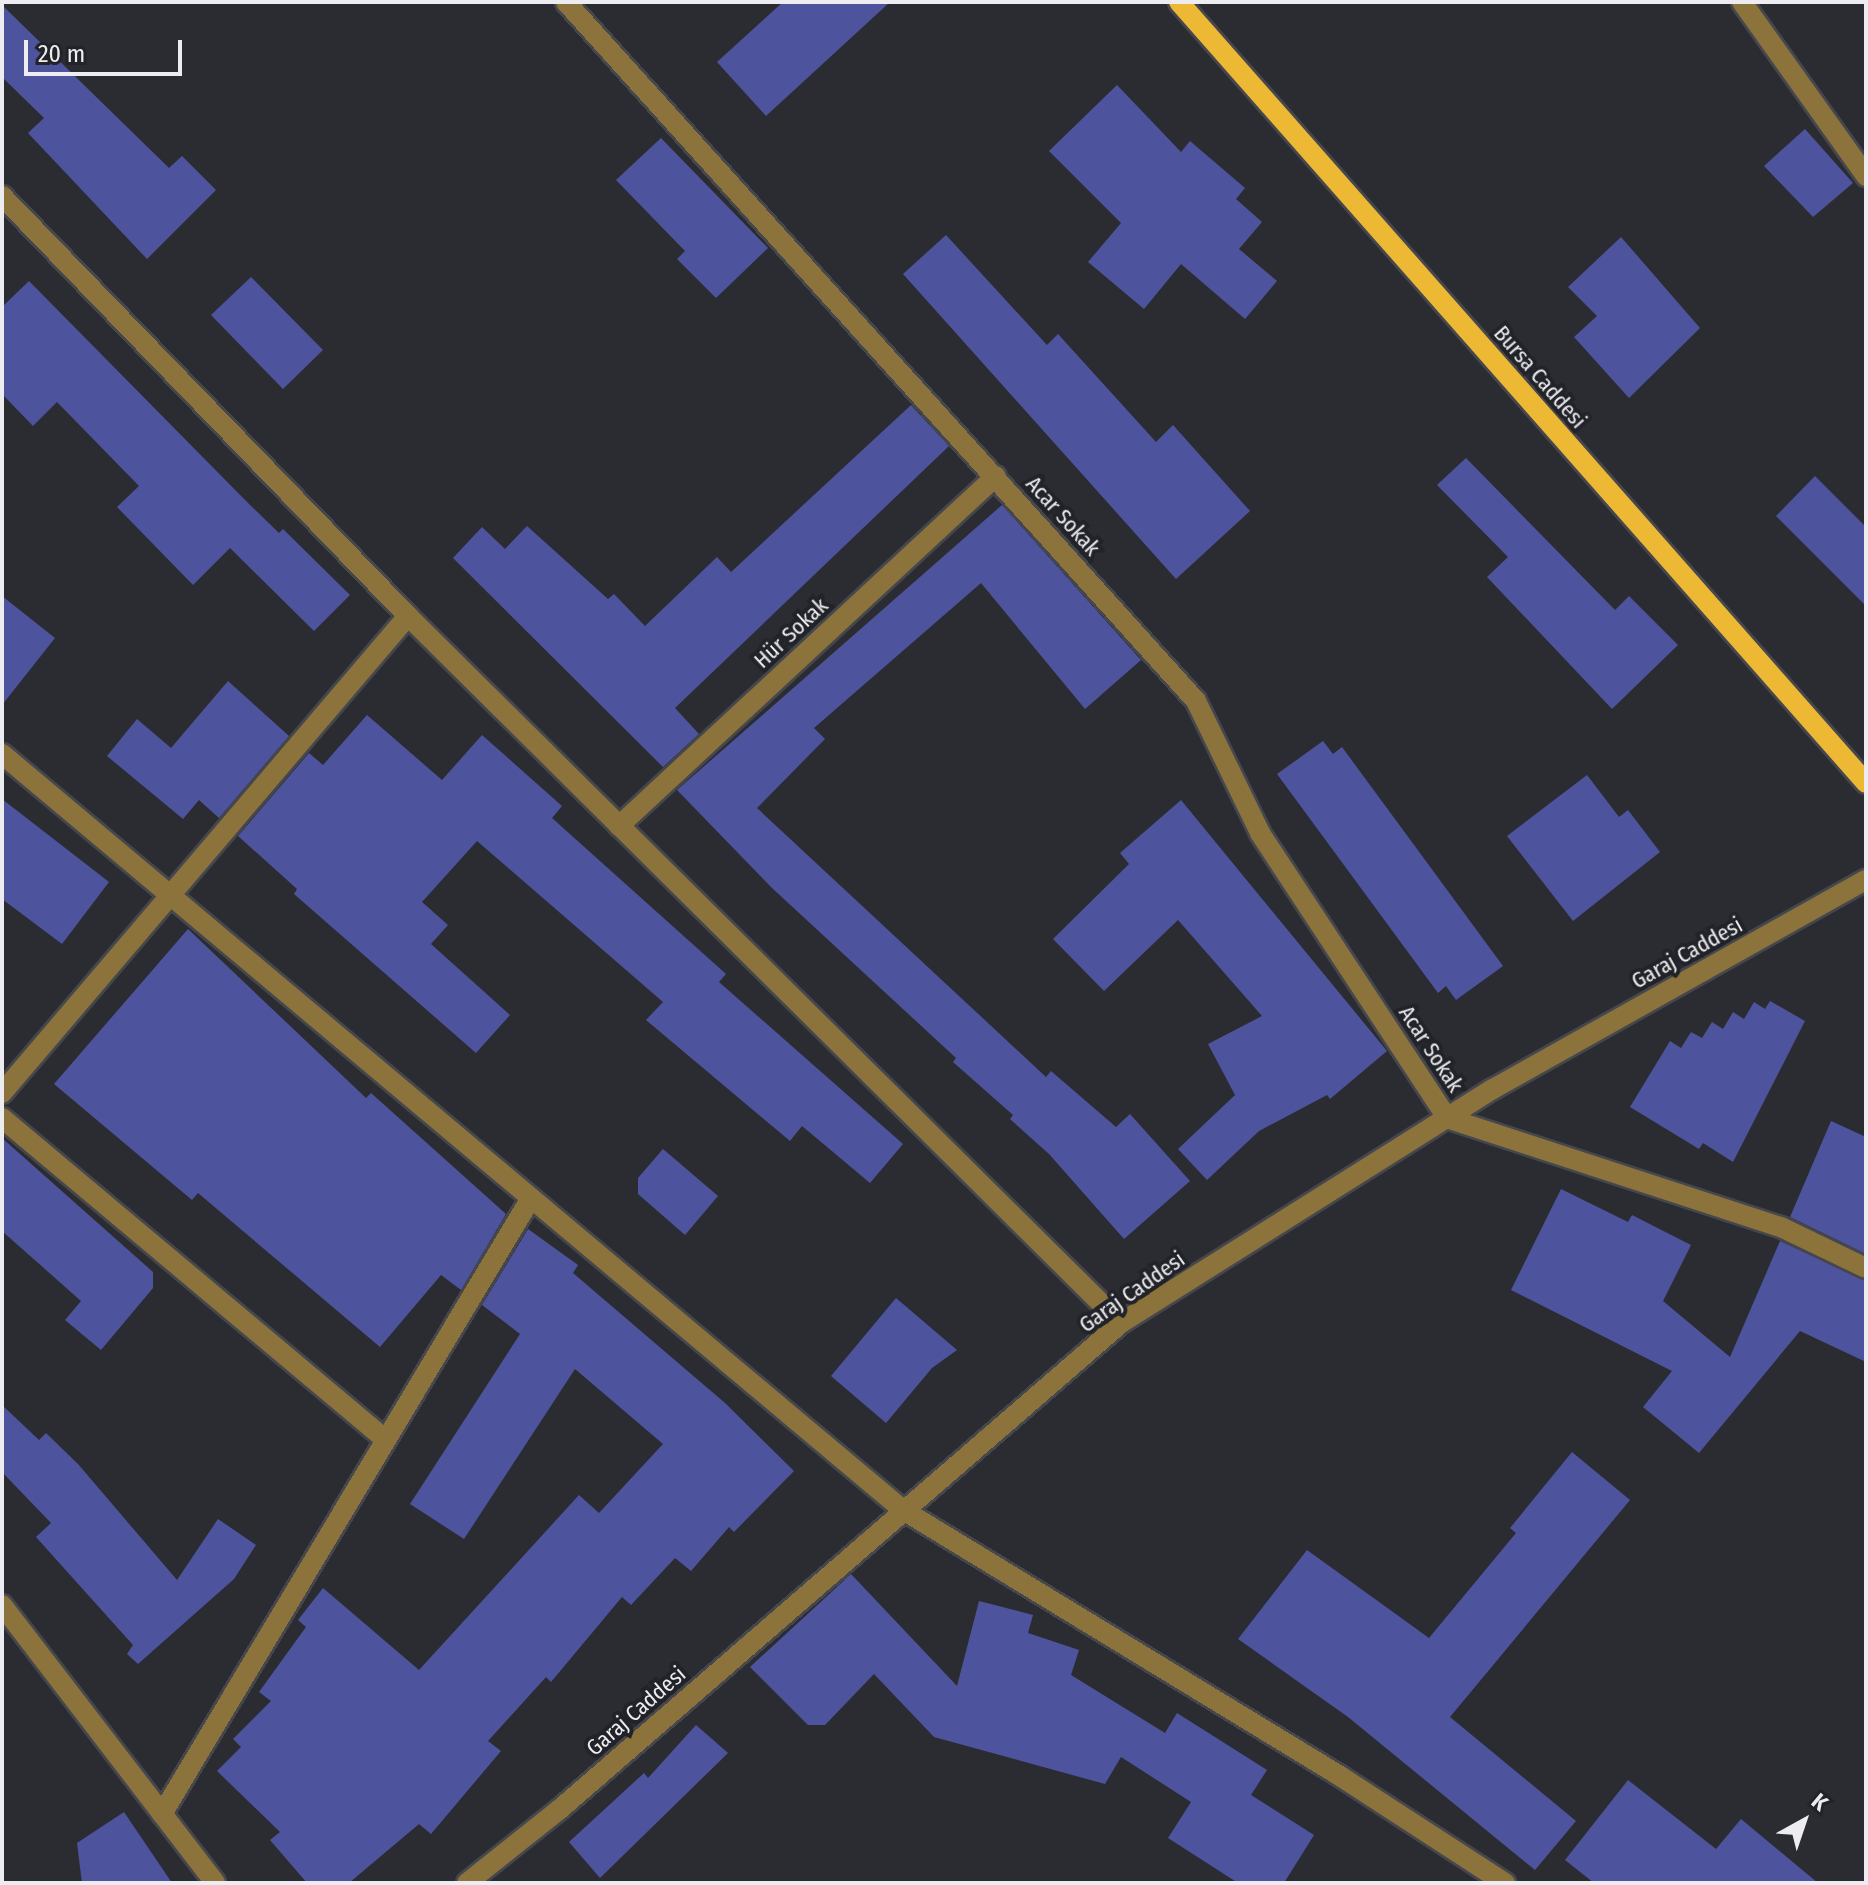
<!DOCTYPE html>
<meta charset="utf-8">
<style>
body{margin:0}
#map{position:relative;width:1868px;height:1885px;overflow:hidden;background:#2b2c32;font-family:"Fira Sans Condensed",sans-serif}
div>[style]{position:absolute}
.building>*{inset:0;background:#4d549d}
.roads{filter:drop-shadow(2px 0 #46474d) drop-shadow(-2px 0 #46474d) drop-shadow(0 2px #46474d) drop-shadow(0 -2px #46474d)}
.minor>*{height:20px;margin:-10px;padding:0 10px;transform-origin:10px;border-radius:10px;background:#8c733c}
.major>*{height:20px;margin:-10px;padding:0 10px;transform-origin:10px;border-radius:10px;background:#edb834}
span{translate:-50% -50%;white-space:nowrap;text-align:center;line-height:1.15;-webkit-text-stroke:8px #222328;paint-order:stroke}
.street-label{font-size:22px;color:#ededf1}
.frame{position:absolute;inset:0;border:4px solid #ededf1;pointer-events:none}
.north{position:absolute;left:1764px;top:1781px;width:80px;height:80px;-webkit-text-stroke:6px #222328;paint-order:stroke;rotate:40deg;font-size:22px;font-weight:700;line-height:32px;text-align:center;color:#ededf1}
.north::after{content:'';display:block;margin:auto;width:28px;height:36px;background:#ededf1;clip-path:polygon(50% 0,100% 100%,50% 72%,0 100%)}
.scale{position:absolute;left:24px;top:40px;width:158px;height:36px;box-sizing:border-box;border:4px solid #ededf1;border-top:0;padding-left:10px;font-size:24px;line-height:28px;white-space:nowrap;color:#ededf1;-webkit-text-stroke:6px #222328;paint-order:stroke}
</style>
<div id="map">
<div class="building">
<div style="clip-path:polygon(783px 2px,890px 2px,766px 116px,717px 62px)"></div>
<div style="clip-path:polygon(2px 5px,169px 168px,182px 156px,216px 190px,147px 259px,28px 133px,44px 118px,2px 77px)"></div>
<div style="clip-path:polygon(1117px 85px,1181px 152px,1190px 141px,1245px 188px,1236px 199px,1262px 222px,1239px 249px,1277px 281px,1245px 319px,1181px 264px,1144px 309px,1088px 262px,1121px 223px,1049px 151px)"></div>
<div style="clip-path:polygon(1805px 129px,1853px 183px,1813px 217px,1764px 166px)"></div>
<div style="clip-path:polygon(661px 138px,768px 248px,716px 298px,677px 259px,685px 251px,616px 180px)"></div>
<div style="clip-path:polygon(946px 235px,1047px 345px,1058px 334px,1156px 442px,1173px 425px,1250px 511px,1176px 579px,903px 274px)"></div>
<div style="clip-path:polygon(1621px 237px,1700px 328px,1629px 398px,1574px 337px,1597px 316px,1568px 287px)"></div>
<div style="clip-path:polygon(251px 277px,323px 350px,283px 389px,211px 315px)"></div>
<div style="clip-path:polygon(29px 281px,250px 505px,279px 533px,283px 529px,350px 595px,314px 631px,230px 548px,193px 585px,117px 507px,139px 486px,57px 402px,33px 426px,2px 394px,2px 307px)"></div>
<div style="clip-path:polygon(911px 405px,949px 446px,675px 708px,699px 734px,663px 767px,453px 558px,482px 527px,505px 549px,527px 526px,608px 599px,614px 594px,645px 626px,717px 557px,731px 572px)"></div>
<div style="clip-path:polygon(1466px 458px,1615px 610px,1629px 596px,1678px 645px,1612px 709px,1487px 577px,1508px 557px,1437px 485px)"></div>
<div style="clip-path:polygon(1815px 476px,1866px 527px,1866px 606px,1776px 516px)"></div>
<div style="clip-path:polygon(1002px 505px,1141px 660px,1085px 709px,981px 583px,814px 728px,825px 739px,757px 808px,1046px 1077px,1051px 1071px,1116px 1127px,1130px 1114px,1190px 1181px,1124px 1239px,1049px 1154px,1010px 1119px,1013px 1115px,953px 1062px,956px 1058px,772px 888px,677px 790px)"></div>
<div style="clip-path:polygon(2px 596px,55px 638px,2px 705px)"></div>
<div style="clip-path:polygon(228px 681px,289px 736px,219px 818px,199px 800px,183px 819px,107px 756px,137px 719px,171px 748px)"></div>
<div style="clip-path:polygon(367px 715px,442px 780px,482px 735px,562px 806px,552px 818px,726px 974px,719px 982px,903px 1144px,870px 1183px,802px 1126px,790px 1141px,646px 1020px,663px 1002px,477px 841px,422px 902px,448px 925px,431px 944px,510px 1015px,476px 1053px,294px 894px,297px 889px,238px 836px,309px 753px,323px 765px)"></div>
<div style="clip-path:polygon(1323px 741px,1333px 754px,1342px 747px,1503px 966px,1456px 1000px,1446px 986px,1438px 993px,1277px 774px)"></div>
<div style="clip-path:polygon(1587px 775px,1619px 817px,1628px 810px,1660px 852px,1573px 921px,1507px 836px)"></div>
<div style="clip-path:polygon(2px 799px,109px 882px,62px 944px,2px 899px)"></div>
<div style="clip-path:polygon(1181px 800px,1387px 1051px,1330px 1099px,1327px 1095px,1259px 1131px,1207px 1180px,1178px 1149px,1235px 1095px,1208px 1044px,1262px 1016px,1178px 920px,1104px 991px,1053px 939px,1129px 864px,1120px 853px)"></div>
<div style="clip-path:polygon(188px 929px,366px 1098px,371px 1093px,506px 1214px,461px 1290px,441px 1275px,380px 1347px,198px 1193px,192px 1200px,54px 1084px)"></div>
<div style="clip-path:polygon(1770px 1001px,1805px 1021px,1733px 1162px,1703px 1143px,1699px 1149px,1630px 1107px,1670px 1041px,1681px 1048px,1691px 1032px,1702px 1038px,1712px 1022px,1723px 1029px,1733px 1012px,1744px 1019px,1754px 1002px,1765px 1009px)"></div>
<div style="clip-path:polygon(1831px 1121px,1866px 1137px,1866px 1254px,1790px 1217px)"></div>
<div style="clip-path:polygon(2px 1138px,153px 1272px,153px 1288px,101px 1350px,65px 1320px,81px 1301px,2px 1231px)"></div>
<div style="clip-path:polygon(663px 1149px,718px 1196px,685px 1235px,638px 1194px,638px 1178px)"></div>
<div style="clip-path:polygon(1561px 1189px,1628px 1222px,1632px 1215px,1691px 1245px,1663px 1301px,1730px 1357px,1780px 1241px,1866px 1281px,1866px 1362px,1800px 1331px,1699px 1453px,1643px 1407px,1672px 1371px,1511px 1290px)"></div>
<div style="clip-path:polygon(528px 1229px,578px 1265px,573px 1273px,725px 1403px,794px 1471px,734px 1532px,729px 1527px,691px 1571px,675px 1558px,631px 1605px,622px 1597px,551px 1682px,546px 1677px,488px 1741px,501px 1751px,431px 1834px,419px 1824px,349px 1883px,307px 1883px,270px 1840px,280px 1832px,217px 1771px,241px 1747px,233px 1739px,271px 1701px,259px 1692px,306px 1627px,298px 1620px,323px 1588px,419px 1670px,579px 1495px,599px 1513px,663px 1444px,575px 1369px,464px 1539px,410px 1504px,520px 1334px,482px 1305px)"></div>
<div style="clip-path:polygon(896px 1298px,957px 1350px,932px 1368px,886px 1423px,831px 1376px)"></div>
<div style="clip-path:polygon(2px 1405px,39px 1440px,46px 1433px,78px 1464px,177px 1580px,218px 1519px,256px 1545px,234px 1579px,138px 1664px,127px 1654px,133px 1645px,36px 1537px,51px 1523px,2px 1472px)"></div>
<div style="clip-path:polygon(1572px 1452px,1630px 1500px,1450px 1717px,1576px 1821px,1535px 1870px,1348px 1717px,1238px 1639px,1307px 1550px,1429px 1638px,1516px 1533px,1510px 1528px)"></div>
<div style="clip-path:polygon(851px 1574px,957px 1686px,979px 1601px,1033px 1615px,1028px 1633px,1079px 1650px,1071px 1675px,1165px 1733px,1177px 1713px,1267px 1770px,1251px 1795px,1314px 1835px,1284px 1883px,1238px 1883px,1168px 1838px,1191px 1802px,1121px 1757px,1105px 1784px,934px 1737px,874px 1674px,825px 1725px,808px 1725px,750px 1667px)"></div>
<div style="clip-path:polygon(696px 1725px,728px 1753px,600px 1878px,569px 1842px,644px 1773px,648px 1778px)"></div>
<div style="clip-path:polygon(1628px 1780px,1716px 1849px,1741px 1819px,1818px 1883px,1594px 1883px,1565px 1860px)"></div>
<div style="clip-path:polygon(124px 1812px,172px 1883px,82px 1883px,77px 1843px)"></div>
</div>
<div class="roads">
<div class="minor">
<div style="left:566px;top:2px;width:941px;rotate:47.97deg"></div>
<div style="left:1196px;top:701px;width:147px;rotate:64.1deg"></div>
<div style="left:1260px;top:833px;width:341px;rotate:56.7deg"></div>
<div style="left:1447px;top:1118px;width:351px;rotate:18.1deg"></div>
<div style="left:1781px;top:1227px;width:94px;rotate:25.8deg"></div>
<div style="left:1742px;top:2px;width:214px;rotate:54.5deg"></div>
<div style="left:2px;top:196px;width:584px;rotate:45.97deg"></div>
<div style="left:408px;top:616px;width:1004px;rotate:44.76deg"></div>
<div style="left:2px;top:754px;width:1176px;rotate:40deg"></div>
<div style="left:903px;top:1510px;width:512px;rotate:31.33deg"></div>
<div style="left:1340px;top:1776px;width:197px;rotate:33deg"></div>
<div style="left:619px;top:826px;width:514px;rotate:-42.87deg"></div>
<div style="left:2px;top:1093px;width:626px;rotate:-49.6deg"></div>
<div style="left:2px;top:1118px;width:501px;rotate:39.98deg"></div>
<div style="left:2px;top:1605px;width:350px;rotate:52.5deg"></div>
<div style="left:162px;top:1814px;width:718px;rotate:-59.08deg"></div>
<div style="left:467px;top:1883px;width:119px;rotate:-38.5deg"></div>
<div style="left:560px;top:1809px;width:742px;rotate:-40.9deg"></div>
<div style="left:1121px;top:1323px;width:439px;rotate:-32.2deg"></div>
<div style="left:1493px;top:1089px;width:428px;rotate:-29.3deg"></div>
</div>
<div class="major">
<div style="left:1179px;top:2px;width:1040px;rotate:48.66deg"></div>
</div>
</div>
<div class="street-label">
<span style="left:1540px;top:377px;rotate:49deg">Bursa Caddesi</span>
<span style="left:1063px;top:516px;rotate:48deg">Acar Sokak</span>
<span style="left:791px;top:633px;rotate:-43deg">Hür Sokak</span>
<span style="left:1687px;top:953px;rotate:-29deg">Garaj Caddesi</span>
<span style="left:1431px;top:1049px;rotate:57deg">Acar Sokak</span>
<span style="left:1132px;top:1292px;rotate:-35deg">Garaj Caddesi</span>
<span style="left:636px;top:1711px;rotate:-41deg">Garaj Caddesi</span>
</div>
<div class="frame"></div>
<div class="north">K</div>
<div class="scale">20 m</div>
</div>
